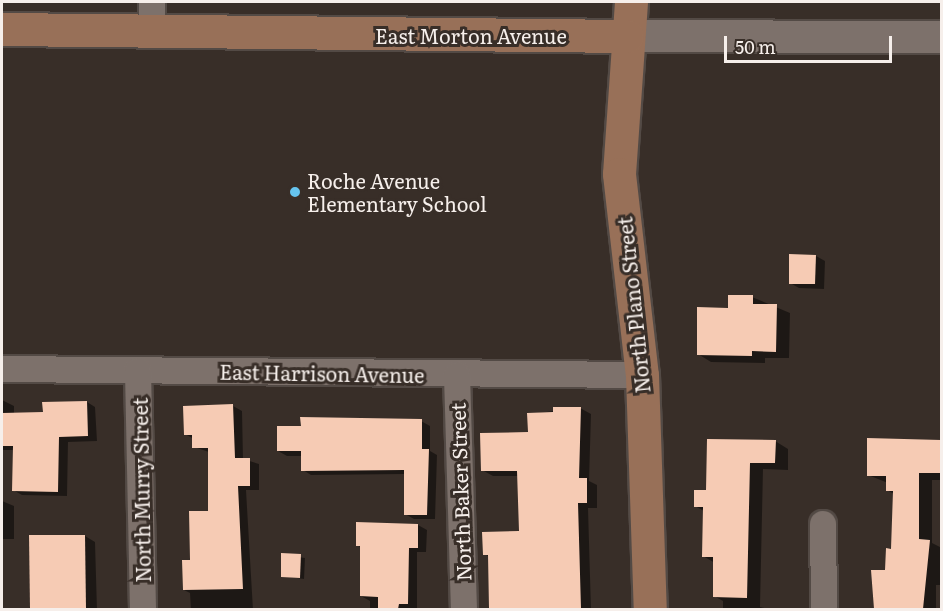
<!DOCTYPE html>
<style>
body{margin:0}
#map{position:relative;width:943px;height:611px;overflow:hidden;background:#382e28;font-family:Literata,serif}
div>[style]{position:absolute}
.shadow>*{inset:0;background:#0007}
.building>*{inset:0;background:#f6cbb4}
.roads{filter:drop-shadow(2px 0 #534a45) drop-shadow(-2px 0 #534a45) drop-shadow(0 2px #534a45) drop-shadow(0 -2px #534a45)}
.minor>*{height:26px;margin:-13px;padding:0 13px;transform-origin:13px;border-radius:13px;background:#7d716b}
.tertiary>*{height:32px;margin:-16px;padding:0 16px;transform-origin:16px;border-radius:16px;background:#7d716b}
.secondary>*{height:33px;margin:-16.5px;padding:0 16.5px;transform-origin:16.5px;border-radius:16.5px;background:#987058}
.dots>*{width:16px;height:16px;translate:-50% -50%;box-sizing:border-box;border:3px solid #382e28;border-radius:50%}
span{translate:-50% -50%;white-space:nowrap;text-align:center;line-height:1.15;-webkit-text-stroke:6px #382e28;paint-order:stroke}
.street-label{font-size:20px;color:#f6efeb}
.poi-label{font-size:20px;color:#f6efeb}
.left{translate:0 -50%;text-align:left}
.frame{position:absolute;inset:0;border:3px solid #f6efeb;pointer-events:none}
.scale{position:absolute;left:724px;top:36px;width:168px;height:27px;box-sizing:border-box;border:3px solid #f6efeb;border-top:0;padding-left:8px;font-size:18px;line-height:21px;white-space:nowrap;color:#f6efeb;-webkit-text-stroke:4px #382e28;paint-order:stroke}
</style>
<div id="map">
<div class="shadow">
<div style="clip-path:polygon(816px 256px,825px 261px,824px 289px,799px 288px,790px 283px)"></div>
<div style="clip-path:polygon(752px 297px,790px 313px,789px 358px,765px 358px,765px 363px,711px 362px,698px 354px,729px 309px)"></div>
<div style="clip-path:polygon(2px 400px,14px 406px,14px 414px,44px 413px,87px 402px,95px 407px,97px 441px,68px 442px,67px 496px,22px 495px,13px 490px,15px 450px,2px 450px)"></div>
<div style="clip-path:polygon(233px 406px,242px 411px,243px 459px,259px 464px,259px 490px,246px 490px,253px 610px,191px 610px,190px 593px,184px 590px,209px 512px,209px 452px,194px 447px,194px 439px,185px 434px)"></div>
<div style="clip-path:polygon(580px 408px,591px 414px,589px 481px,597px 485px,597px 508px,588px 508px,591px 610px,491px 610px,490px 557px,484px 554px,520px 533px,519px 476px,493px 476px,482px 470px,529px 433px,529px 414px)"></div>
<div style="clip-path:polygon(421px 421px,430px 426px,430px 451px,437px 455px,435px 519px,414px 519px,405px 514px,405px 474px,311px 475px,303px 470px,302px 456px,287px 456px,278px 451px)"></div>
<div style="clip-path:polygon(775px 441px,788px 449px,788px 470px,763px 469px,760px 607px,773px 610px,723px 610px,723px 601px,714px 596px,715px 563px,703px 556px,704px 511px,695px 506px,707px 491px)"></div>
<div style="clip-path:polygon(940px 441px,942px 480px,932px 480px,932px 543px,942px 548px,942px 585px,936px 585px,936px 610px,874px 610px,873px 571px,887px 572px,893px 550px,894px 494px,887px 490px,888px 483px,868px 475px)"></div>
<div style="clip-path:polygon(2px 501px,14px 506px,14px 539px,2px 539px)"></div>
<div style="clip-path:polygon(418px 525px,427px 530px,426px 552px,417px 552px,417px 608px,370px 610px,370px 601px,361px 596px,362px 548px,357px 545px)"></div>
<div style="clip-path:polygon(85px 536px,95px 542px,97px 610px,25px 610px,31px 608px)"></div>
<div style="clip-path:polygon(283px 555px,305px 558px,304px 579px,282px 576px)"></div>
</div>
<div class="building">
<div style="clip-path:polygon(789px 254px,816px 255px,815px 284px,789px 284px)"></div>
<div style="clip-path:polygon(728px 295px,753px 295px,753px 304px,777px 304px,776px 352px,752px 351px,752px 356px,697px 355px,697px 307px,728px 308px)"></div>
<div style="clip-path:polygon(87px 401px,88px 436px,59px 437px,58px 492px,12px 491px,13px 446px,2px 446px,2px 413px,43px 412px,42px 402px)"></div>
<div style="clip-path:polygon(233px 404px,235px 458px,250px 458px,250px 486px,238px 486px,243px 589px,183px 590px,182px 560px,190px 560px,189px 511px,208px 511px,208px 448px,192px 448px,192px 435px,184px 435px,183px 406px)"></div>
<div style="clip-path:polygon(553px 407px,581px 407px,579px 478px,587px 478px,587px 503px,578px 503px,581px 609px,489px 609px,488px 555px,483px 555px,482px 532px,519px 531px,517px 471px,481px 471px,480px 433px,528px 432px,527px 413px,553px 412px)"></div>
<div style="clip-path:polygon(300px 417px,422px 419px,422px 449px,429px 449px,427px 515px,404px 515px,404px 470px,301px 471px,301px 451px,277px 451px,277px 426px,301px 426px)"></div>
<div style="clip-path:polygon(867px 438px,941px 440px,940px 473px,919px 473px,919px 539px,930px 540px,923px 609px,874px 609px,871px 570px,885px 570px,886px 548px,891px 549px,893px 491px,886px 491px,886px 476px,867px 476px)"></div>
<div style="clip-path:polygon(707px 439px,776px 440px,775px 463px,750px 463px,747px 598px,713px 597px,713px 557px,702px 557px,703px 507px,694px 507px,694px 490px,706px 490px)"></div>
<div style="clip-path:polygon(356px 522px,418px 524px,418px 548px,409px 548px,408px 604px,399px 604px,398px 609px,378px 609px,378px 597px,360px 596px,360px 546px,356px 546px)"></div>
<div style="clip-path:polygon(29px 535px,85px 535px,86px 609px,30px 609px)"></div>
<div style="clip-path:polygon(281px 553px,301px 554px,300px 578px,281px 577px)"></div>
</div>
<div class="roads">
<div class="minor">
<div style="left:152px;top:2px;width:30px;rotate:88deg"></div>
<div style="left:2px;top:369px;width:640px;rotate:0.54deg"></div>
<div style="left:138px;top:371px;width:239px;rotate:88.8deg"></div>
<div style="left:457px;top:375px;width:235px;rotate:88.3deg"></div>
<div style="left:823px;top:524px;width:86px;rotate:89.3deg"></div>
</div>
<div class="tertiary">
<div style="left:627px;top:36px;width:315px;rotate:0.2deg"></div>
</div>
<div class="secondary">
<div style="left:631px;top:2px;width:172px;rotate:94deg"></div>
<div style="left:619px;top:174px;width:202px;rotate:83.5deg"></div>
<div style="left:642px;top:375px;width:235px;rotate:88.1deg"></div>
<div style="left:2px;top:29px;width:625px;rotate:0.64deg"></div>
</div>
</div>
<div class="dots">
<div style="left:295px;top:192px;background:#66c4ef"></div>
</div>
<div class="street-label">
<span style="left:471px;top:35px">East Morton Avenue</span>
<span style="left:633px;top:305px;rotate:-96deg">North Plano Street</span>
<span style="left:322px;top:373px;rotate:1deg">East Harrison Avenue</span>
<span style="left:141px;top:490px;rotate:-91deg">North Murry Street</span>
<span style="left:460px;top:492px;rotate:-92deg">North Baker Street</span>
</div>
<div class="poi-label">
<span class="left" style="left:307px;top:192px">Roche Avenue<br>Elementary School</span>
</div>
<div class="frame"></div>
<div class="scale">50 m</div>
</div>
